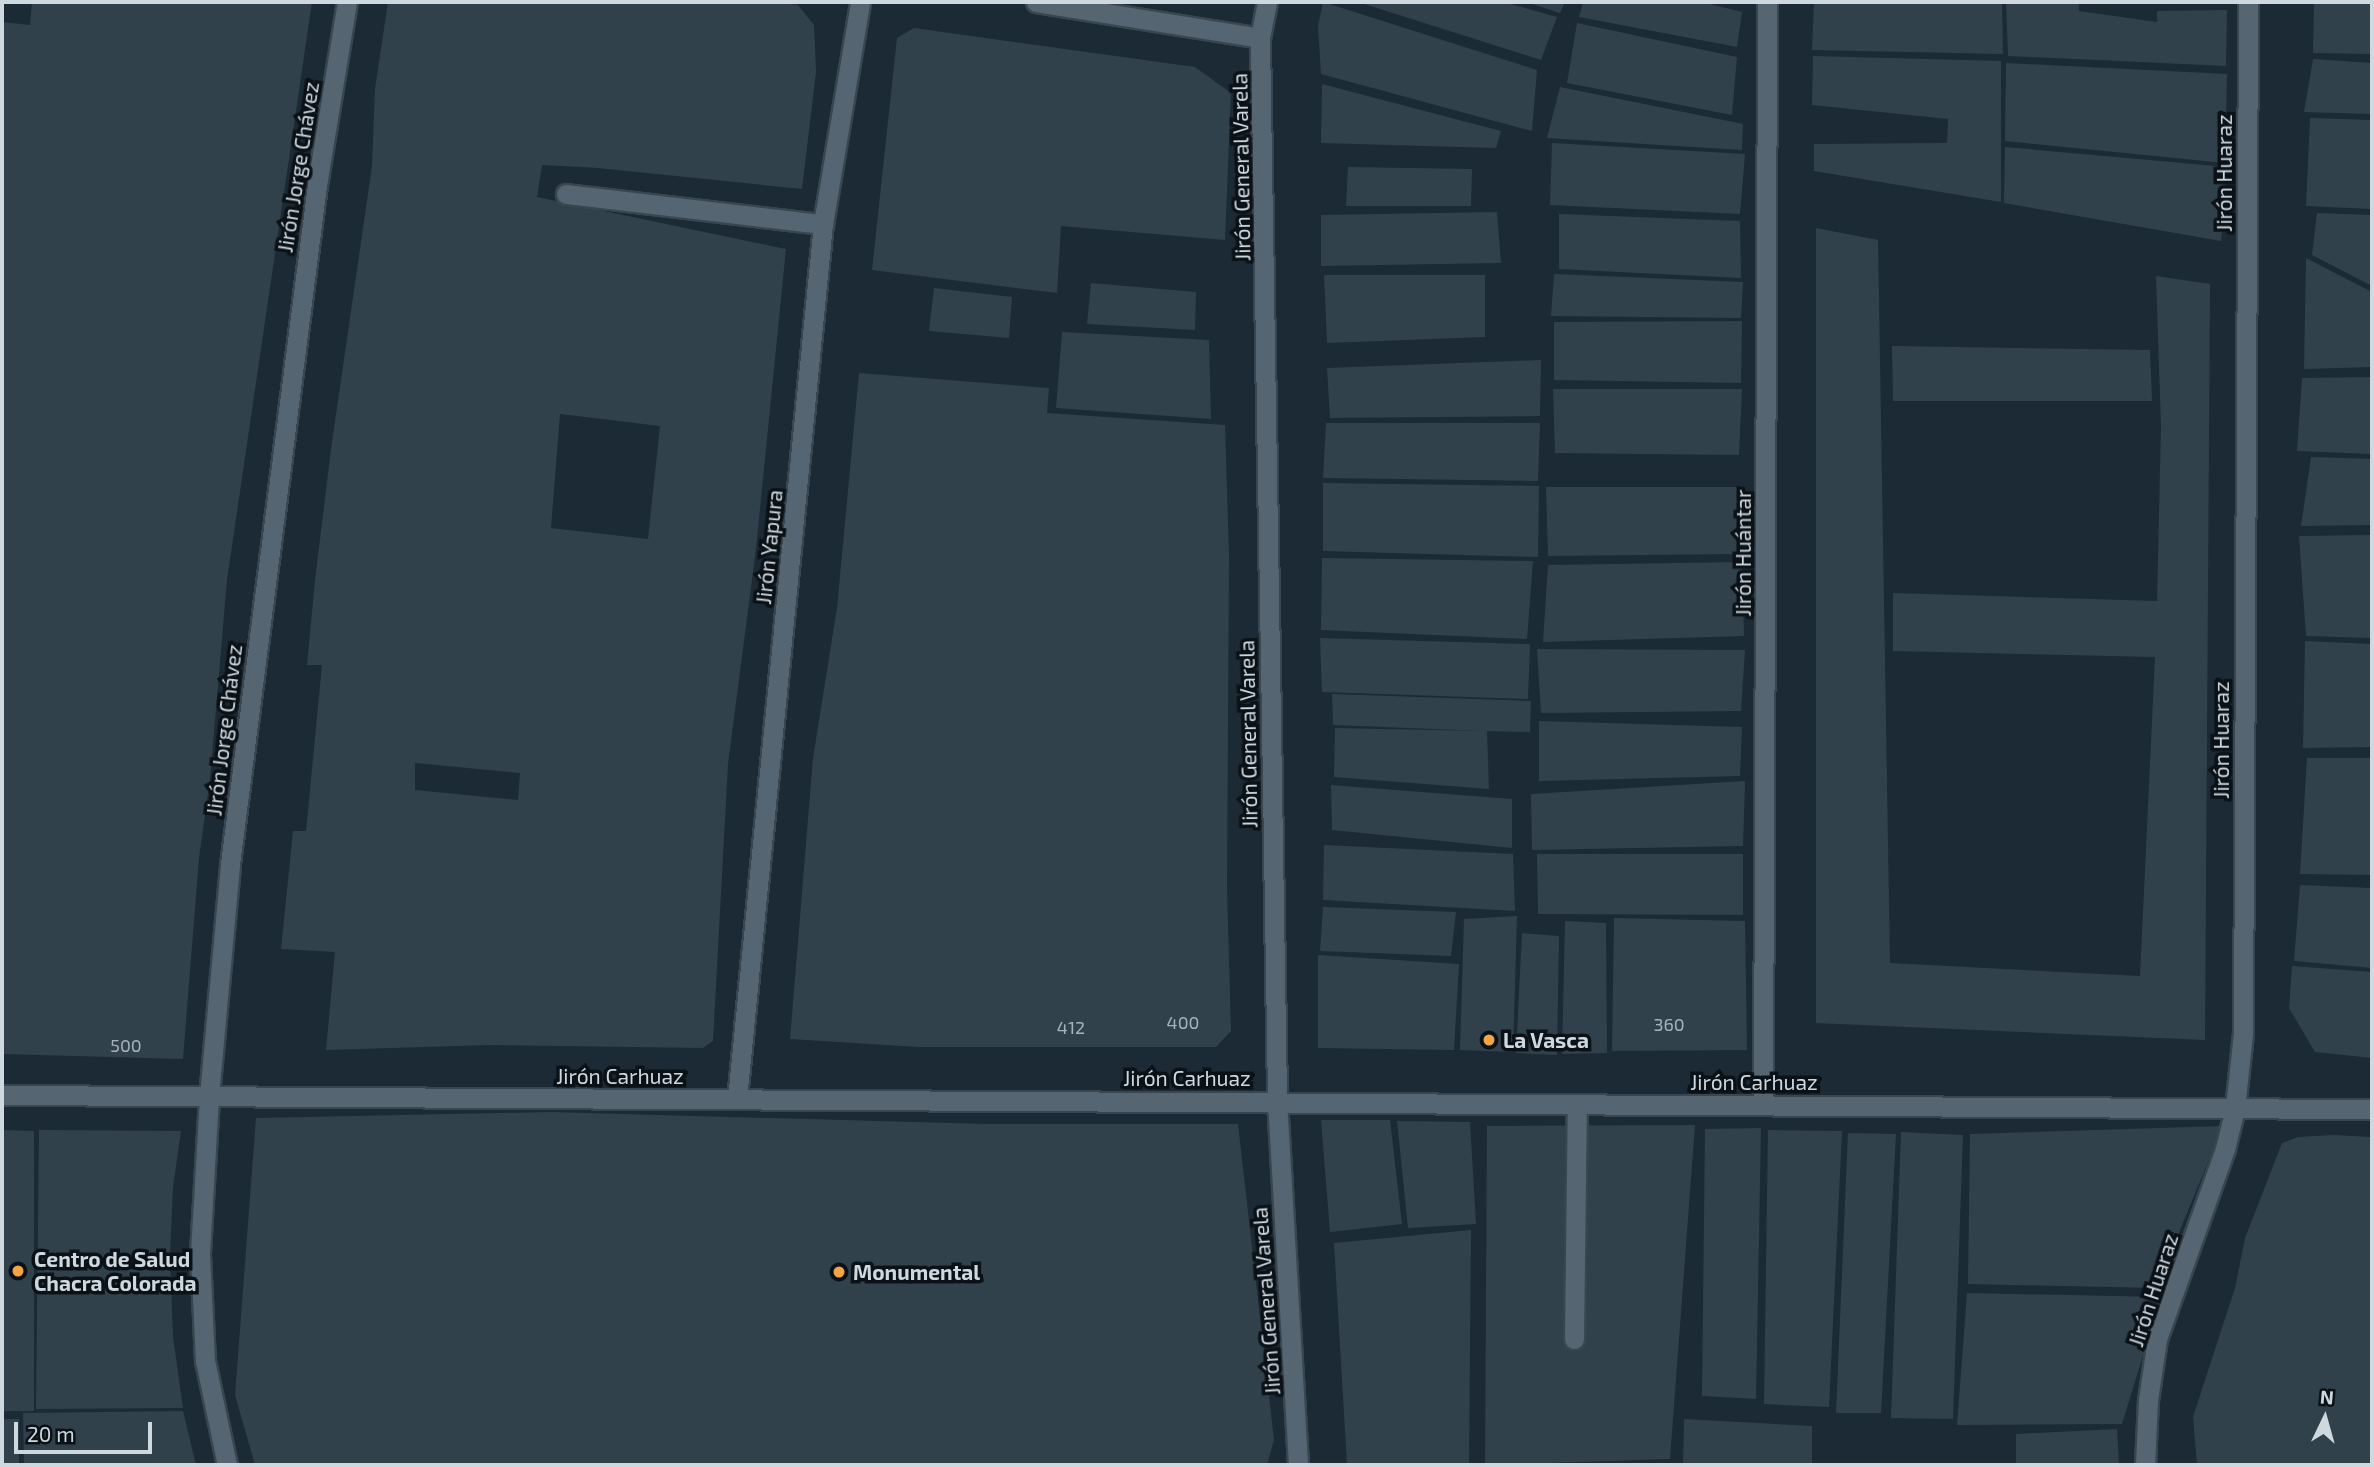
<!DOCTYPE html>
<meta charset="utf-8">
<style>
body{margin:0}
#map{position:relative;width:2374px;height:1467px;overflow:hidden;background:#1b2a35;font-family:"Exo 2",sans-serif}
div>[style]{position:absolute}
.building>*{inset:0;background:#31414c}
.roads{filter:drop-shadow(2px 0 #39464f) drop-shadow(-2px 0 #39464f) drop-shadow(0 2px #39464f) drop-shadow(0 -2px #39464f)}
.service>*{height:19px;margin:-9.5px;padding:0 9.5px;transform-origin:9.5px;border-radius:9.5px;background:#556672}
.minor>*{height:19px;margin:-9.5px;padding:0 9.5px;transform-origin:9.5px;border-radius:9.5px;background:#556672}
.dots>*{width:19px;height:19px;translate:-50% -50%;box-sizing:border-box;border:4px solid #0b1217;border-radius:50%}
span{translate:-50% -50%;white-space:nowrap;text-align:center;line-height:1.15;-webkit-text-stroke:7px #0b1217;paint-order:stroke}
.number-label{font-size:18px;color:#a7b2ba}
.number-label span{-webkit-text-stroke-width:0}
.street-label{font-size:21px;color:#ced8df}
.poi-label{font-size:21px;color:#ced8df;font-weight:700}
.left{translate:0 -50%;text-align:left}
.frame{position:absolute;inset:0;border:4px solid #ced8df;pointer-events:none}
.north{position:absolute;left:2290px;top:1383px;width:70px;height:70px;-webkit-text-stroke:5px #0b1217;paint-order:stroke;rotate:5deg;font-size:19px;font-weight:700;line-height:28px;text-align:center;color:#ced8df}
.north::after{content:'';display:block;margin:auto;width:24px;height:32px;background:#ced8df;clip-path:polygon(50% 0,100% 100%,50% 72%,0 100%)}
.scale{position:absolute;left:14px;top:1422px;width:138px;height:32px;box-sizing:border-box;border:4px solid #ced8df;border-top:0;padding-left:9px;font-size:21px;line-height:24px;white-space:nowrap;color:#ced8df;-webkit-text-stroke:5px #0b1217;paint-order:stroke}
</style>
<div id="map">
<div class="building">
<div style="clip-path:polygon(32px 2px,312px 2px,227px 580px,210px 779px,199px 858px,183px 1059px,2px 1054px,2px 22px,30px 25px)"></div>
<div style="clip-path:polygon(evenodd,388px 2px,772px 2px,798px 5px,814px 25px,816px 72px,802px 189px,598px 168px,542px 165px,537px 197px,786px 249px,756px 549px,728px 764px,713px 1041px,703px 1048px,489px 1045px,326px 1050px,335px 952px,281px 949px,293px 831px,306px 831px,322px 665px,307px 665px,315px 580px,331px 449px,372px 166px,375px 89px,388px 2px,560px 414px,660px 426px,648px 539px,551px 528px,560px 414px,388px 2px,415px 763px,520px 773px,518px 800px,415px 790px,415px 763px)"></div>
<div style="clip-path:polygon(1323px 2px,1537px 70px,1532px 131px,1321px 74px,1318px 26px)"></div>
<div style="clip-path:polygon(1358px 2px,1504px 2px,1557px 17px,1541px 60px)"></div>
<div style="clip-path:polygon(1526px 2px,1565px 2px,1560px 13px)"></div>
<div style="clip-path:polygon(1583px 2px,1702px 2px,1742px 12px,1737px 47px,1579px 17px)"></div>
<div style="clip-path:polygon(1814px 2px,2002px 2px,2003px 54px,1812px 50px)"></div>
<div style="clip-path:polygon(2006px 2px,2079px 2px,2079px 11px,2157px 22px,2157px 11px,2227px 10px,2226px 66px,2008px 56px)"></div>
<div style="clip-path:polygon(2314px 2px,2372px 2px,2372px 54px,2313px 53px)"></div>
<div style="clip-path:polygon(1577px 23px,1737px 57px,1732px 115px,1567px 83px)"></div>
<div style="clip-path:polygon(914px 28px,1195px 67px,1231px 93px,1225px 240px,1061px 226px,1057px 293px,872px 270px,897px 38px)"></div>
<div style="clip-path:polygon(1813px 56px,2001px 61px,2001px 202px,1814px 171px,1814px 144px,1947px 143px,1948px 119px,1812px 105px)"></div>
<div style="clip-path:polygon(2313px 59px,2372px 63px,2372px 114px,2304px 112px)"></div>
<div style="clip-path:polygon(2006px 63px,2227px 74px,2225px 163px,2005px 141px)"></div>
<div style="clip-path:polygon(1322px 84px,1501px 131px,1496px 148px,1321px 143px)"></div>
<div style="clip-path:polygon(1560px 87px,1743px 124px,1742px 150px,1547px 138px)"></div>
<div style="clip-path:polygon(2310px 118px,2372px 120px,2372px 209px,2306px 206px)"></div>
<div style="clip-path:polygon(1552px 143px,1745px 154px,1740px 214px,1550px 205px)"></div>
<div style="clip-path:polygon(2005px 147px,2227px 167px,2221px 241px,2004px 203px)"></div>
<div style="clip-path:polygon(1348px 167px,1472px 169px,1471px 206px,1346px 206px)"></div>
<div style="clip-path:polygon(1497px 212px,1501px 263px,1321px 266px,1321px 215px)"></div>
<div style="clip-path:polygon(2317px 213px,2372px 215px,2372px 286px,2312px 255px)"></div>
<div style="clip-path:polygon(1559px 214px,1740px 221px,1741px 278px,1559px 269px)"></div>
<div style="clip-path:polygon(1816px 228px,1878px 240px,1890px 963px,2140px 976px,2155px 657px,1893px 651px,1893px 593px,2157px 601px,2161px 426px,2156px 276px,2210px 284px,2205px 1040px,1816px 1023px)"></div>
<div style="clip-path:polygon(2306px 258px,2372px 292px,2372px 367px,2304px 369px)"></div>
<div style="clip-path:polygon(1554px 274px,1743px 282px,1741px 318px,1551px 316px)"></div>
<div style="clip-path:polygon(1324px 275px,1485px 275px,1485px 337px,1327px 343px)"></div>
<div style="clip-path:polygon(1091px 283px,1196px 292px,1195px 330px,1087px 324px)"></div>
<div style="clip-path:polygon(934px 288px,1012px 297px,1009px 338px,929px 331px)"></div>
<div style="clip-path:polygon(1742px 321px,1741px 383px,1554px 380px,1554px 322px)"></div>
<div style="clip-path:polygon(1062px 332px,1209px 340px,1211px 419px,1056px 408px)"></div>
<div style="clip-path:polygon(1892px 346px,2150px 350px,2152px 401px,1893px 401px)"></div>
<div style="clip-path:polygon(1541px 360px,1540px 416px,1330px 418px,1327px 368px)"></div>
<div style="clip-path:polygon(859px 373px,1049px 388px,1047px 413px,1225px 425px,1229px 555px,1227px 889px,1231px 1031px,1216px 1047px,918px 1047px,790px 1039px,813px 758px,837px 608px)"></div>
<div style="clip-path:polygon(2372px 377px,2372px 454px,2297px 451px,2302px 378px)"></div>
<div style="clip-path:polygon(1553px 389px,1742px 389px,1739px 455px,1555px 453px)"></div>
<div style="clip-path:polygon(1326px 423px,1540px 423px,1538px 481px,1323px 478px)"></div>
<div style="clip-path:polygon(2311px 457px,2372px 459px,2372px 525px,2301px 526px)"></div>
<div style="clip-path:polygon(1323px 483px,1539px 486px,1538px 557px,1323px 551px)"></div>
<div style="clip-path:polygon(1546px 487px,1740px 487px,1737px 554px,1548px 556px)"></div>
<div style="clip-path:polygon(2372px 535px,2372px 638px,2306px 636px,2299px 536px)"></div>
<div style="clip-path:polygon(1322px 558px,1533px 561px,1527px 639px,1321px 630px)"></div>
<div style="clip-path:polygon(1742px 562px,1744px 636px,1543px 642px,1548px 565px)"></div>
<div style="clip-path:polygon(1320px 638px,1530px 644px,1528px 699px,1322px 692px)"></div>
<div style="clip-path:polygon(2305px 641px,2372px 644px,2372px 747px,2303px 748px)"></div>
<div style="clip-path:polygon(1537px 649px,1745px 650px,1741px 711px,1541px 713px)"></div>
<div style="clip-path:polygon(1332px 694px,1531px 701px,1530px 732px,1487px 731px,1489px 789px,1334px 777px,1335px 728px,1483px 731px,1333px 725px)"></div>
<div style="clip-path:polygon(1539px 721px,1742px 727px,1740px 776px,1539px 781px)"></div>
<div style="clip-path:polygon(2307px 758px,2372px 758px,2372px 875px,2300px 874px)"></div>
<div style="clip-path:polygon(1745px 781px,1743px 846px,1532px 850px,1531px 794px)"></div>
<div style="clip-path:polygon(1331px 785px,1512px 799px,1512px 848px,1332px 830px)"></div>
<div style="clip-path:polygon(1324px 845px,1513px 854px,1515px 911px,1323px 900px)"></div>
<div style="clip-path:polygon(1537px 854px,1743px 854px,1743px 915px,1538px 914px)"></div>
<div style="clip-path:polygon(2300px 885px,2372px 888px,2372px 968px,2294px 961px)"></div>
<div style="clip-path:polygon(1323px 907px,1456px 912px,1451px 956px,1320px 951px)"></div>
<div style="clip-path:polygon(1517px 916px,1513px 1052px,1460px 1050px,1464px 919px)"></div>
<div style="clip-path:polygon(1614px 918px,1745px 921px,1747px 1050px,1612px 1051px)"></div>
<div style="clip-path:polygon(1565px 921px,1606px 923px,1607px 1053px,1562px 1054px)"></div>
<div style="clip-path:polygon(1522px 933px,1559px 936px,1557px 1055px,1516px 1053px)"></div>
<div style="clip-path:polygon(1318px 955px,1459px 964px,1454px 1050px,1318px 1048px)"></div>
<div style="clip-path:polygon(2292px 966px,2372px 972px,2372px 1058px,2315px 1052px,2289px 1008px)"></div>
<div style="clip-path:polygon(552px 1112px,985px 1124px,1238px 1124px,1274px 1440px,1267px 1465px,255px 1465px,235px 1395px,256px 1118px)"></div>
<div style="clip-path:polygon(1321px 1120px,1390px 1120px,1402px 1224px,1330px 1232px)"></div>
<div style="clip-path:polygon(1397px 1121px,1470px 1122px,1476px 1224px,1408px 1228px)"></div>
<div style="clip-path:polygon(1695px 1125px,1670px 1459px,1485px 1465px,1487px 1126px)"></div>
<div style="clip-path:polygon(2223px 1126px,2156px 1288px,1968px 1284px,1970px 1134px)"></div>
<div style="clip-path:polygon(1761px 1128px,1756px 1399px,1702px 1396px,1705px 1129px)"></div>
<div style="clip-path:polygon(2px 1130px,34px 1131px,34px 1411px,2px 1411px)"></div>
<div style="clip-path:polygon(39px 1130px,181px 1131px,173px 1187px,170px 1257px,173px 1337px,183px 1408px,36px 1409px)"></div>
<div style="clip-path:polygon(1768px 1130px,1842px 1131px,1829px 1407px,1764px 1404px)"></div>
<div style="clip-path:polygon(1901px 1132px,1963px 1135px,1953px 1419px,1891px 1418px)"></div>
<div style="clip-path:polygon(1848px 1133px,1896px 1134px,1881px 1413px,1836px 1413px)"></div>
<div style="clip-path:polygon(2333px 1135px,2372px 1137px,2372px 1465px,2197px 1465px,2193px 1417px,2235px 1288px,2245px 1238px,2282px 1143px,2298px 1137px)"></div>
<div style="clip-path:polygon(1471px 1230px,1469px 1465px,1347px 1465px,1334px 1243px)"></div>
<div style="clip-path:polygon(1967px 1293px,2161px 1297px,2122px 1424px,1957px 1425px)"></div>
<div style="clip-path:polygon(183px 1411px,196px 1465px,24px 1465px,23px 1413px)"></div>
<div style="clip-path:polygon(2px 1419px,19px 1419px,19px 1465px,2px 1465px)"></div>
<div style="clip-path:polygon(1684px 1419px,1812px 1426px,1812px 1465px,1683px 1465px)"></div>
<div style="clip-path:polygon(2117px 1429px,2119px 1465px,2016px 1465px,2016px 1434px)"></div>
</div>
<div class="roads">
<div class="service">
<div style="left:566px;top:194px;width:259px;rotate:6.7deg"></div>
<div style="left:1574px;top:1339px;width:235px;rotate:-89.3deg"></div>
</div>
<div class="minor">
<div style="left:1036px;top:2px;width:227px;rotate:9.1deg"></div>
<div style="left:1267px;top:2px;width:37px;rotate:101deg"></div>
<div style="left:1260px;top:38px;width:1062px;rotate:89.08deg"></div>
<div style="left:1277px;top:1100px;width:366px;rotate:86.7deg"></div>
<div style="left:2px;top:1095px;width:2370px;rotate:0.34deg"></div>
<div style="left:737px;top:1099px;width:879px;rotate:-84.39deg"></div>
<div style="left:823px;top:224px;width:225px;rotate:-80.5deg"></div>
<div style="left:1763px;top:1105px;width:1103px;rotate:-89.79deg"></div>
<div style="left:227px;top:1465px;width:106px;rotate:-101.9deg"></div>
<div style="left:205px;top:1361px;width:108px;rotate:-92.7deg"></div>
<div style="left:200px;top:1253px;width:157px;rotate:-86.7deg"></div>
<div style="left:209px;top:1096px;width:233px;rotate:-84.8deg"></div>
<div style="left:230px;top:864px;width:685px;rotate:-82.7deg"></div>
<div style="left:317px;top:185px;width:185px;rotate:-80.7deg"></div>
<div style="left:2145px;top:1465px;width:65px;rotate:-87.4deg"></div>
<div style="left:2148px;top:1400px;width:62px;rotate:-81.6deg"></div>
<div style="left:2157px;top:1339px;width:202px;rotate:-70.3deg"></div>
<div style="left:2225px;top:1149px;width:42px;rotate:-76.3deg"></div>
<div style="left:2235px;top:1108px;width:75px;rotate:-83.9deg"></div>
<div style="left:2243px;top:1033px;width:1031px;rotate:-89.72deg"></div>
</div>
</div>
<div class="dots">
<div style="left:1489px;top:1040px;background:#f4a345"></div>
<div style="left:18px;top:1271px;background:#f4a345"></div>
<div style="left:839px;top:1272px;background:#f4a345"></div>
</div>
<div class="number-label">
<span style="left:1183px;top:1022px">400</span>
<span style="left:1669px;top:1024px">360</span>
<span style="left:1071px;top:1027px">412</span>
<span style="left:126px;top:1045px">500</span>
</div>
<div class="street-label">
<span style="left:298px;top:167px;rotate:-81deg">Jirón Jorge Chávez</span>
<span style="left:1241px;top:167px;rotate:-91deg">Jirón General Varela</span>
<span style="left:2224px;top:173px;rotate:-90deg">Jirón Huaraz</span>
<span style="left:769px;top:547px;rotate:-84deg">Jirón Yapura</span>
<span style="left:1743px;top:553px;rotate:-90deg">Jirón Huántar</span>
<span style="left:224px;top:730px;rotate:-83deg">Jirón Jorge Chávez</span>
<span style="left:1248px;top:734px;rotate:-91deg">Jirón General Varela</span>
<span style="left:2221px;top:740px;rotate:-90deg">Jirón Huaraz</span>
<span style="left:620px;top:1076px">Jirón Carhuaz</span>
<span style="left:1187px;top:1078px">Jirón Carhuaz</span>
<span style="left:1754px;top:1082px">Jirón Carhuaz</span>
<span style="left:2153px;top:1290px;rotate:-72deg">Jirón Huaraz</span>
<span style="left:1266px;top:1301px;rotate:-94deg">Jirón General Varela</span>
</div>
<div class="poi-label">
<span class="left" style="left:1503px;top:1040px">La Vasca</span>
<span class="left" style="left:34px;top:1271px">Centro de Salud<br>Chacra Colorada</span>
<span class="left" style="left:853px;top:1272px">Monumental</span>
</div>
<div class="frame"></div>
<div class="north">N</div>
<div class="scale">20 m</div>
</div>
